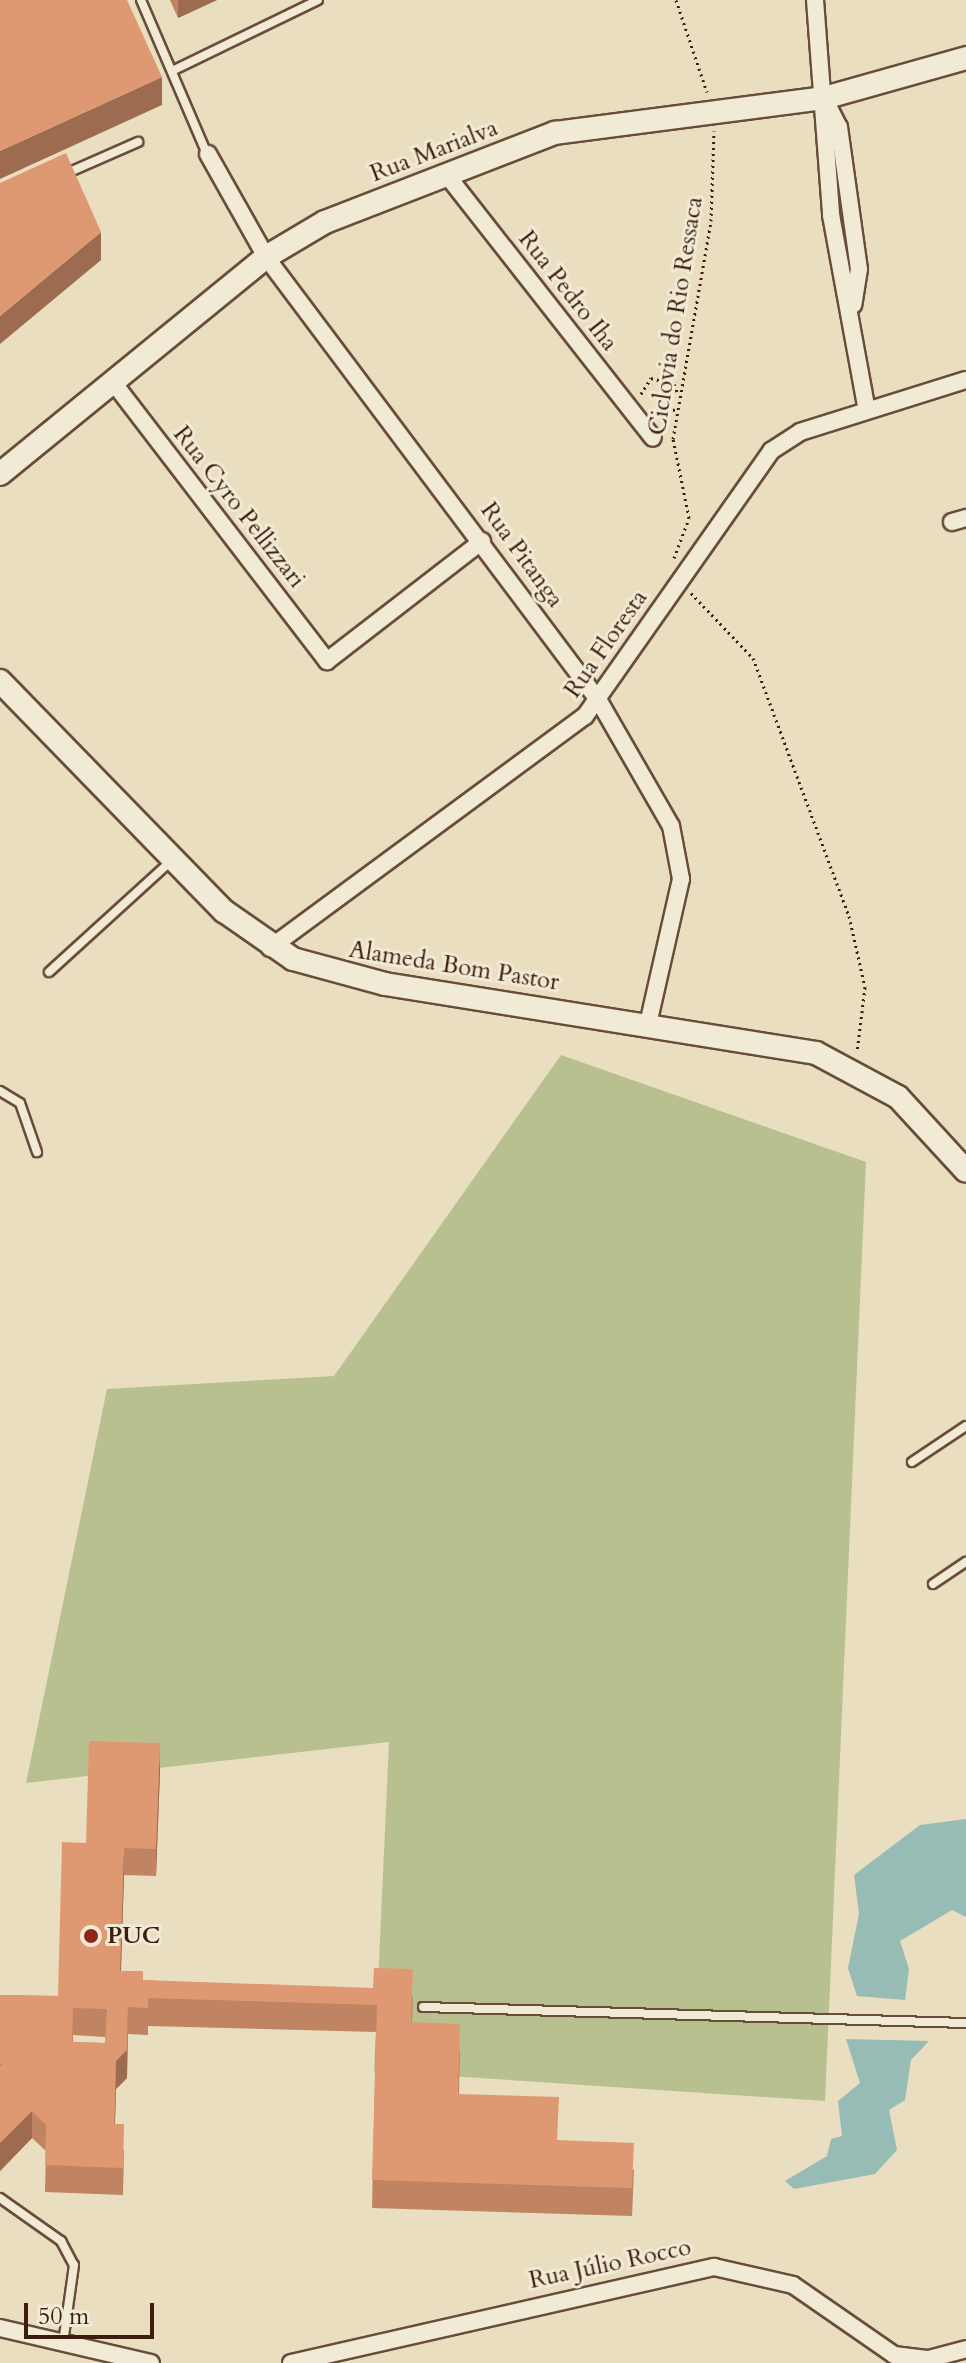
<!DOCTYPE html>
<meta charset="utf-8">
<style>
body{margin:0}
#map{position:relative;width:966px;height:2363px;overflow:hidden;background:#e9debf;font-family:Cardo,serif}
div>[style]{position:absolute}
.green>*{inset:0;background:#b9c090}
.water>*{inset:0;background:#97bcb5}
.path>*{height:3px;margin-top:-1.5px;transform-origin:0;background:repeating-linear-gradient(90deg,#3d1d0e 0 2px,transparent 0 6px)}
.roads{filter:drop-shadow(2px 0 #684d3a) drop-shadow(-2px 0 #684d3a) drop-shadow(0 2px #684d3a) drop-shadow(0 -2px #684d3a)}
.lane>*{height:8px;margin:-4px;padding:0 4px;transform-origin:4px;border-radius:4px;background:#f1ead5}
.street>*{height:16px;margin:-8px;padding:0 8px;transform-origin:8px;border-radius:8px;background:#f1ead5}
.secondary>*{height:22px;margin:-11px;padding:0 11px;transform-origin:11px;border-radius:11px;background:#f1ead5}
.wall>*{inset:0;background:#c08462}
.shaded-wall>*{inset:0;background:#9c6b50}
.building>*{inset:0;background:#df9972}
.dots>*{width:22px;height:22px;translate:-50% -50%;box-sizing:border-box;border:4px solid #f1ead5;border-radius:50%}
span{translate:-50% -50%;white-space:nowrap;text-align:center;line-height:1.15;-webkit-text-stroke:6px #f1ead5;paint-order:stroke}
.street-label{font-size:24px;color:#3d1d0e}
.poi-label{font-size:24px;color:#3d1d0e;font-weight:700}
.left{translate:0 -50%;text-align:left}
.scale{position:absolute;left:24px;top:2303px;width:130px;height:36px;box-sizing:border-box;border:4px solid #3d1d0e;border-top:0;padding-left:10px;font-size:24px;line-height:28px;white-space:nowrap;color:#3d1d0e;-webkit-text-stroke:6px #f1ead5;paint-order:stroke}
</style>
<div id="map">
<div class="green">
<div style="clip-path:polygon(561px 1055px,866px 1162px,825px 2101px,374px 2071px,389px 1742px,26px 1783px,107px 1389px,334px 1376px)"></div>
</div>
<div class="water">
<div style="clip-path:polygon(966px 1819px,966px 1917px,952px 1910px,900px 1941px,909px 1969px,905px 2000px,857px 1996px,848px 1968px,859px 1914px,854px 1875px,920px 1825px)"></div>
<div style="clip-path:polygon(846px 2039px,929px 2041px,911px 2060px,905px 2100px,889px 2110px,897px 2150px,875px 2174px,794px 2189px,785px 2181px,827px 2156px,831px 2139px,842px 2136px,838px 2101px,860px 2083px)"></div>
</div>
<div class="path">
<div style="left:676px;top:0;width:97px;rotate:71.4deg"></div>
<div style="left:641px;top:394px;width:19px;rotate:-58deg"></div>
<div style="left:651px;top:378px;width:24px;rotate:15deg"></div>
<div style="left:674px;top:384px;width:11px;rotate:68deg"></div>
<div style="left:655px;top:413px;width:22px;rotate:-10deg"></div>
<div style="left:674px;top:558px;width:43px;rotate:-69.4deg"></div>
<div style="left:689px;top:518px;width:81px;rotate:-101.4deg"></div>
<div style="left:673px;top:439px;width:221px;rotate:-80.1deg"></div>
<div style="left:711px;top:221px;width:90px;rotate:-88.1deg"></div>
<div style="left:691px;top:593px;width:90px;rotate:46.4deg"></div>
<div style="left:753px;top:658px;width:275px;rotate:69.6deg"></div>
<div style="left:849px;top:916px;width:73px;rotate:77.3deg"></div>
<div style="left:865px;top:987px;width:65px;rotate:97deg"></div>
</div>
<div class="roads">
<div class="lane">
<div style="left:141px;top:0;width:168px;rotate:66.8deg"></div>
<div style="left:172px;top:71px;width:162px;rotate:-25.9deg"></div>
<div style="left:65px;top:174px;width:80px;rotate:-23.7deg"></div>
<div style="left:49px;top:972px;width:166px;rotate:-42.3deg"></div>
<div style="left:0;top:1091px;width:23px;rotate:31deg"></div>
<div style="left:20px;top:1103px;width:52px;rotate:70.9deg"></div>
<div style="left:912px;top:1462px;width:65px;rotate:-33.7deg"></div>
<div style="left:933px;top:1584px;width:40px;rotate:-34deg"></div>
<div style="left:423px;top:2007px;width:543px;rotate:1.69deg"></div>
<div style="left:0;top:2198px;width:75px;rotate:35.2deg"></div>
<div style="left:61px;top:2241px;width:27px;rotate:62deg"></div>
<div style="left:74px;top:2265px;width:79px;rotate:98deg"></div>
</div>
<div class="street">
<div style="left:815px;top:0;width:216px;rotate:85.7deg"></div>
<div style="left:831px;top:215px;width:199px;rotate:79.6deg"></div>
<div style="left:824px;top:98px;width:33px;rotate:63deg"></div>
<div style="left:839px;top:127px;width:143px;rotate:82deg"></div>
<div style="left:859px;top:269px;width:36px;rotate:99deg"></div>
<div style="left:208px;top:154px;width:118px;rotate:60.6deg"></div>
<div style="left:266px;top:257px;width:555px;rotate:53.13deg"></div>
<div style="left:599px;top:701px;width:144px;rotate:60.1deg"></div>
<div style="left:671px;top:826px;width:54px;rotate:79.3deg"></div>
<div style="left:681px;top:879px;width:149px;rotate:102.8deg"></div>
<div style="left:446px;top:174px;width:335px;rotate:51.9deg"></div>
<div style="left:113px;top:382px;width:352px;rotate:52.5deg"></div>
<div style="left:327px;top:661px;width:196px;rotate:-37.7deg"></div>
<div style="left:952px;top:522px;width:15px;rotate:-16deg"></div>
<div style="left:270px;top:948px;width:391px;rotate:-36.4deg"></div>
<div style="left:585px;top:716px;width:324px;rotate:-54.9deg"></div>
<div style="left:771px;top:451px;width:35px;rotate:-33deg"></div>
<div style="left:800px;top:432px;width:174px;rotate:-17.4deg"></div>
<div style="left:0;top:2328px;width:155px;rotate:13.1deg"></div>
<div style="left:291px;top:2363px;width:434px;rotate:-12.8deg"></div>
<div style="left:714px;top:2267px;width:81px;rotate:12.8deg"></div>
<div style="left:793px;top:2285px;width:123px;rotate:34.7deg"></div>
<div style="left:894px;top:2355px;width:35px;rotate:7deg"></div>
<div style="left:929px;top:2359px;width:38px;rotate:-15deg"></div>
</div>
<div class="secondary">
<div style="left:0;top:474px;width:343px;rotate:-39.2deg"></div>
<div style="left:266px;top:257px;width:69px;rotate:-30.7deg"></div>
<div style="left:325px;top:222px;width:247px;rotate:-21.2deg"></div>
<div style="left:555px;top:133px;width:271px;rotate:-7.4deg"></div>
<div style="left:824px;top:98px;width:148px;rotate:-15.7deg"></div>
<div style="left:0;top:681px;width:321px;rotate:45.8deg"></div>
<div style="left:224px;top:911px;width:84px;rotate:34.8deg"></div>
<div style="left:293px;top:959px;width:95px;rotate:15.2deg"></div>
<div style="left:385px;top:984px;width:436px;rotate:9.1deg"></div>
<div style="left:816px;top:1053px;width:93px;rotate:28.2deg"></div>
<div style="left:898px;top:1097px;width:100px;rotate:47.4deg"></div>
</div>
</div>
<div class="wall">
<div style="clip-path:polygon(170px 0,217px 0,178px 18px)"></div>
<div style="clip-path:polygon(evenodd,160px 1771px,156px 1876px,124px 1875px,121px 1971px,143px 1980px,413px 1997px,412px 2022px,460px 2051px,459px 2094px,558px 2140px,634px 2170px,632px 2216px,372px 2208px,376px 2032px,148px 2026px,148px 2035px,128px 2034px,127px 2078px,116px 2089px,115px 2124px,124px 2151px,123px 2195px,45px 2192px,46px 2151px,32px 2138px,0 2171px,0 1995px,58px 1996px,86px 1843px,160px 1771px,73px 2035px,105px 2037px,105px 2043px,73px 2042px,73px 2035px)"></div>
</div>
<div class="shaded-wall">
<div style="clip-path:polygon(178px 0,217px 0,178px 18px)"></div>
<div style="clip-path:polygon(162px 77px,162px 105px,0 179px,0 151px)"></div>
<div style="clip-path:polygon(101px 232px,101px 260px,0 344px,0 316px)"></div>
<div style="clip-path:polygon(160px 1743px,160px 1771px,156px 1876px,156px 1849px)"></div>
<div style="clip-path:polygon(124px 1848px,124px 1875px,120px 1998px,120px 1971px)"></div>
<div style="clip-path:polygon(128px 2007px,127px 2078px,116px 2089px,114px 2151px,116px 2061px)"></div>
<div style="clip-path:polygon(32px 2111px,32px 2138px,0 2171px,0 2143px)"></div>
</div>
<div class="building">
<div style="clip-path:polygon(0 0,127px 0,162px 77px,0 151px)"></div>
<div style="clip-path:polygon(66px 153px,101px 232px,0 316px,0 183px)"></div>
<div style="clip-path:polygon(evenodd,89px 1741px,160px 1743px,156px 1849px,124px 1848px,120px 1971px,143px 1971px,143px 1980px,373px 1988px,374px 1968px,413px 1969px,411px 2022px,460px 2024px,458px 2094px,559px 2097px,557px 2140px,634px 2143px,632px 2188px,372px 2180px,377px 2005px,148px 1998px,148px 2008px,128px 2007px,127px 2050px,116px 2061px,114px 2124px,124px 2124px,123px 2168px,45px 2165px,46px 2125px,32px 2111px,0 2143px,0 2067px,3px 2065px,0 2064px,0 1995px,58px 1996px,62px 1842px,86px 1843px,89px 1741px,73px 2008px,107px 2009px,105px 2043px,72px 2042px,73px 2008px)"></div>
</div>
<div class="dots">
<div style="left:91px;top:1936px;background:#8f2418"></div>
</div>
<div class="street-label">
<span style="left:434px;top:151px;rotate:-21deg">Rua Marialva</span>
<span style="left:568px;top:291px;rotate:52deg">Rua Pedro Iha</span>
<span style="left:676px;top:316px;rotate:-81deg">Ciclovia do Rio Ressaca</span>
<span style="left:239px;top:507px;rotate:52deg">Rua Cyro Pellizzari</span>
<span style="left:522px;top:555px;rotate:54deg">Rua Pitanga</span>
<span style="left:606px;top:644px;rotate:-55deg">Rua Floresta</span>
<span style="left:454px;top:966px;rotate:9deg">Alameda Bom Pastor</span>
<span style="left:610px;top:2264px;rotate:-12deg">Rua Júlio Rocco</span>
</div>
<div class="poi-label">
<span class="left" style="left:107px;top:1936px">PUC</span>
</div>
<div class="scale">50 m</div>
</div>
